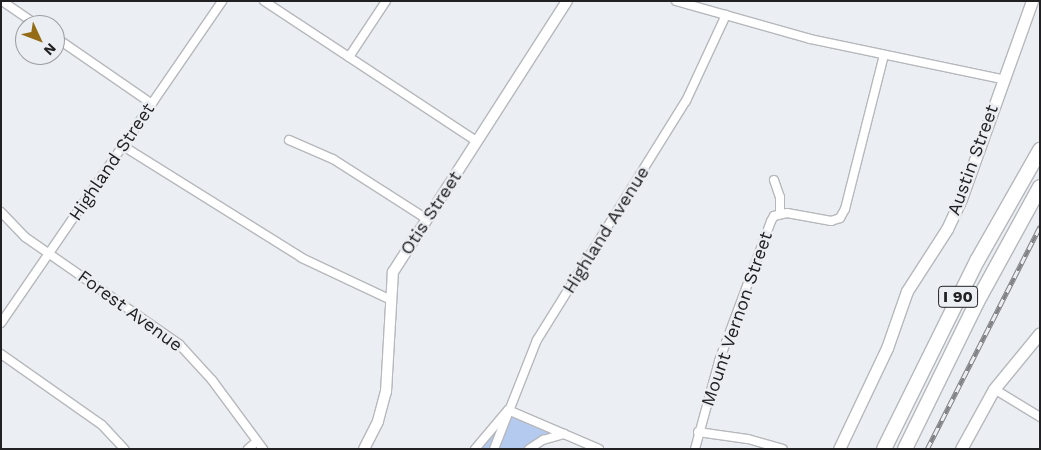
<!DOCTYPE html>
<style>
body{margin:0}
#map{position:relative;width:1041px;height:450px;overflow:hidden;background:#ebeef2;font-family:"Work Sans",sans-serif}
div>[style]{position:absolute}
.green>*{inset:0;background:#b4caef}
.roads{filter:drop-shadow(1px 0 #b6b8bc) drop-shadow(-1px 0 #b6b8bc) drop-shadow(0 1px #b6b8bc) drop-shadow(0 -1px #b6b8bc)}
.minor>*{height:8px;margin:-4px;padding:0 4px;transform-origin:4px;border-radius:4px;background:#fff}
.tertiary>*{height:10px;margin:-5px;padding:0 5px;transform-origin:5px;border-radius:5px;background:#fff}
.secondary>*{height:11px;margin:-5.5px;padding:0 5.5px;transform-origin:5.5px;border-radius:5.5px;background:#fff}
.motorway>*{height:14px;margin:-7px;padding:0 7px;transform-origin:7px;border-radius:7px;background:#fff}
.rail>*{height:4.5px;margin-top:-2.25px;transform-origin:0;background:repeating-linear-gradient(90deg,#ebeef2 0 8px,#818285 0 16px);box-sizing:border-box;border-block:1px solid #818285}
span{translate:-50% -50%;white-space:nowrap;text-align:center;line-height:1.15;-webkit-text-stroke:5px #ebeef2;paint-order:stroke}
.shield-label span{padding:1px 4px;background:#ebeef2;border:1px solid;border-radius:4px;-webkit-text-stroke-width:0}
.shield-label{font-size:16px;color:#212123;font-weight:700}
.street-label{font-size:18px;color:#212123}
.frame{position:absolute;inset:0;border:2px solid #212123;pointer-events:none}
.north{position:absolute;left:15px;top:15px;width:50px;height:50px;box-sizing:border-box;background:#ebeef2;border:1px solid #9a9c9f;border-radius:50%;rotate:133deg;font-size:14px;font-weight:700;line-height:20px;text-align:center;color:#212123}
.north::after{content:'';display:block;margin:auto;width:18px;height:22px;background:#936c15;clip-path:polygon(50% 0,100% 100%,50% 72%,0 100%)}
</style>
<div id="map">
<div class="green">
<div style="clip-path:polygon(508px 410px,564px 434px,529px 449px,475px 449px)"></div>
</div>
<div class="roads">
<div class="minor">
<div style="left:2px;top:1px;width:42px;rotate:34.4deg"></div>
<div style="left:264px;top:1px;width:254px;rotate:33.4deg"></div>
<div style="left:676px;top:1px;width:139px;rotate:15.8deg"></div>
<div style="left:810px;top:39px;width:196px;rotate:11.8deg"></div>
<div style="left:55px;top:37px;width:118px;rotate:34.6deg"></div>
<div style="left:349px;top:57px;width:67px;rotate:-56.5deg"></div>
<div style="left:289px;top:140px;width:48px;rotate:23.4deg"></div>
<div style="left:333px;top:159px;width:112px;rotate:32.6deg"></div>
<div style="left:123px;top:146px;width:211px;rotate:32deg"></div>
<div style="left:302px;top:258px;width:96px;rotate:25.2deg"></div>
<div style="left:774px;top:180px;width:18px;rotate:71deg"></div>
<div style="left:780px;top:197px;width:16px;rotate:90deg"></div>
<div style="left:1px;top:212px;width:35px;rotate:46deg"></div>
<div style="left:25px;top:237px;width:188px;rotate:34.8deg"></div>
<div style="left:179px;top:344px;width:49px;rotate:47.5deg"></div>
<div style="left:212px;top:380px;width:86px;rotate:53.5deg"></div>
<div style="left:1px;top:323px;width:391px;rotate:-55.5deg"></div>
<div style="left:1px;top:354px;width:123px;rotate:35.1deg"></div>
<div style="left:102px;top:425px;width:33px;rotate:47deg"></div>
<div style="left:994px;top:389px;width:54px;rotate:31.3deg"></div>
<div style="left:698px;top:432px;width:50px;rotate:8deg"></div>
<div style="left:748px;top:439px;width:36px;rotate:16deg"></div>
<div style="left:248px;top:449px;width:11px;rotate:-41deg"></div>
<div style="left:475px;top:449px;width:51px;rotate:-49.8deg"></div>
<div style="left:508px;top:410px;width:99px;rotate:23.2deg"></div>
<div style="left:494px;top:449px;width:117px;rotate:-68.5deg"></div>
<div style="left:537px;top:340px;width:282px;rotate:-58.1deg"></div>
<div style="left:686px;top:101px;width:95px;rotate:-65.1deg"></div>
<div style="left:529px;top:449px;width:17px;rotate:-33deg"></div>
<div style="left:543px;top:440px;width:22px;rotate:-16deg"></div>
<div style="left:695px;top:449px;width:91px;rotate:-74.7deg"></div>
<div style="left:719px;top:361px;width:149px;rotate:-69.6deg"></div>
<div style="left:771px;top:221px;width:6px;rotate:-59deg"></div>
<div style="left:774px;top:216px;width:13px;rotate:-13deg"></div>
<div style="left:787px;top:213px;width:45px;rotate:10.3deg"></div>
<div style="left:831px;top:221px;width:9px;rotate:-18deg"></div>
<div style="left:840px;top:218px;width:10px;rotate:-61deg"></div>
<div style="left:845px;top:209px;width:159px;rotate:-75.8deg"></div>
</div>
<div class="tertiary">
<div style="left:364px;top:449px;width:31px;rotate:-63deg"></div>
<div style="left:378px;top:421px;width:30px;rotate:-75deg"></div>
<div style="left:386px;top:392px;width:120px;rotate:-86.7deg"></div>
<div style="left:393px;top:272px;width:322px;rotate:-57.3deg"></div>
</div>
<div class="secondary">
<div style="left:839px;top:449px;width:112px;rotate:-64.6deg"></div>
<div style="left:887px;top:348px;width:60px;rotate:-70.7deg"></div>
<div style="left:907px;top:291px;width:74px;rotate:-57.2deg"></div>
<div style="left:947px;top:229px;width:33px;rotate:-65deg"></div>
<div style="left:961px;top:199px;width:210px;rotate:-70.3deg"></div>
<div style="left:961px;top:449px;width:68px;rotate:-61.2deg"></div>
<div style="left:994px;top:389px;width:72px;rotate:-50.6deg"></div>
</div>
<div class="motorway">
<div style="left:884px;top:449px;width:210px;rotate:-63.7deg"></div>
<div style="left:977px;top:261px;width:128px;rotate:-60.4deg"></div>
<div style="left:905px;top:449px;width:164px;rotate:-63.9deg"></div>
<div style="left:977px;top:302px;width:131px;rotate:-61.3deg"></div>
</div>
</div>
<div class="rail">
<div style="left:927px;top:449px;width:250px;rotate:-63.1deg"></div>
</div>
<div class="shield-label">
<span style="left:958px;top:297px">I 90</span>
</div>
<div class="street-label">
<span style="left:973px;top:160px;rotate:-70deg">Austin Street</span>
<span style="left:112px;top:162px;rotate:-56deg">Highland Street</span>
<span style="left:431px;top:213px;rotate:-57deg">Otis Street</span>
<span style="left:606px;top:230px;rotate:-58deg">Highland Avenue</span>
<span style="left:130px;top:311px;rotate:36deg">Forest Avenue</span>
<span style="left:737px;top:319px;rotate:-71deg">Mount Vernon Street</span>
</div>
<div class="frame"></div>
<div class="north">N</div>
</div>
